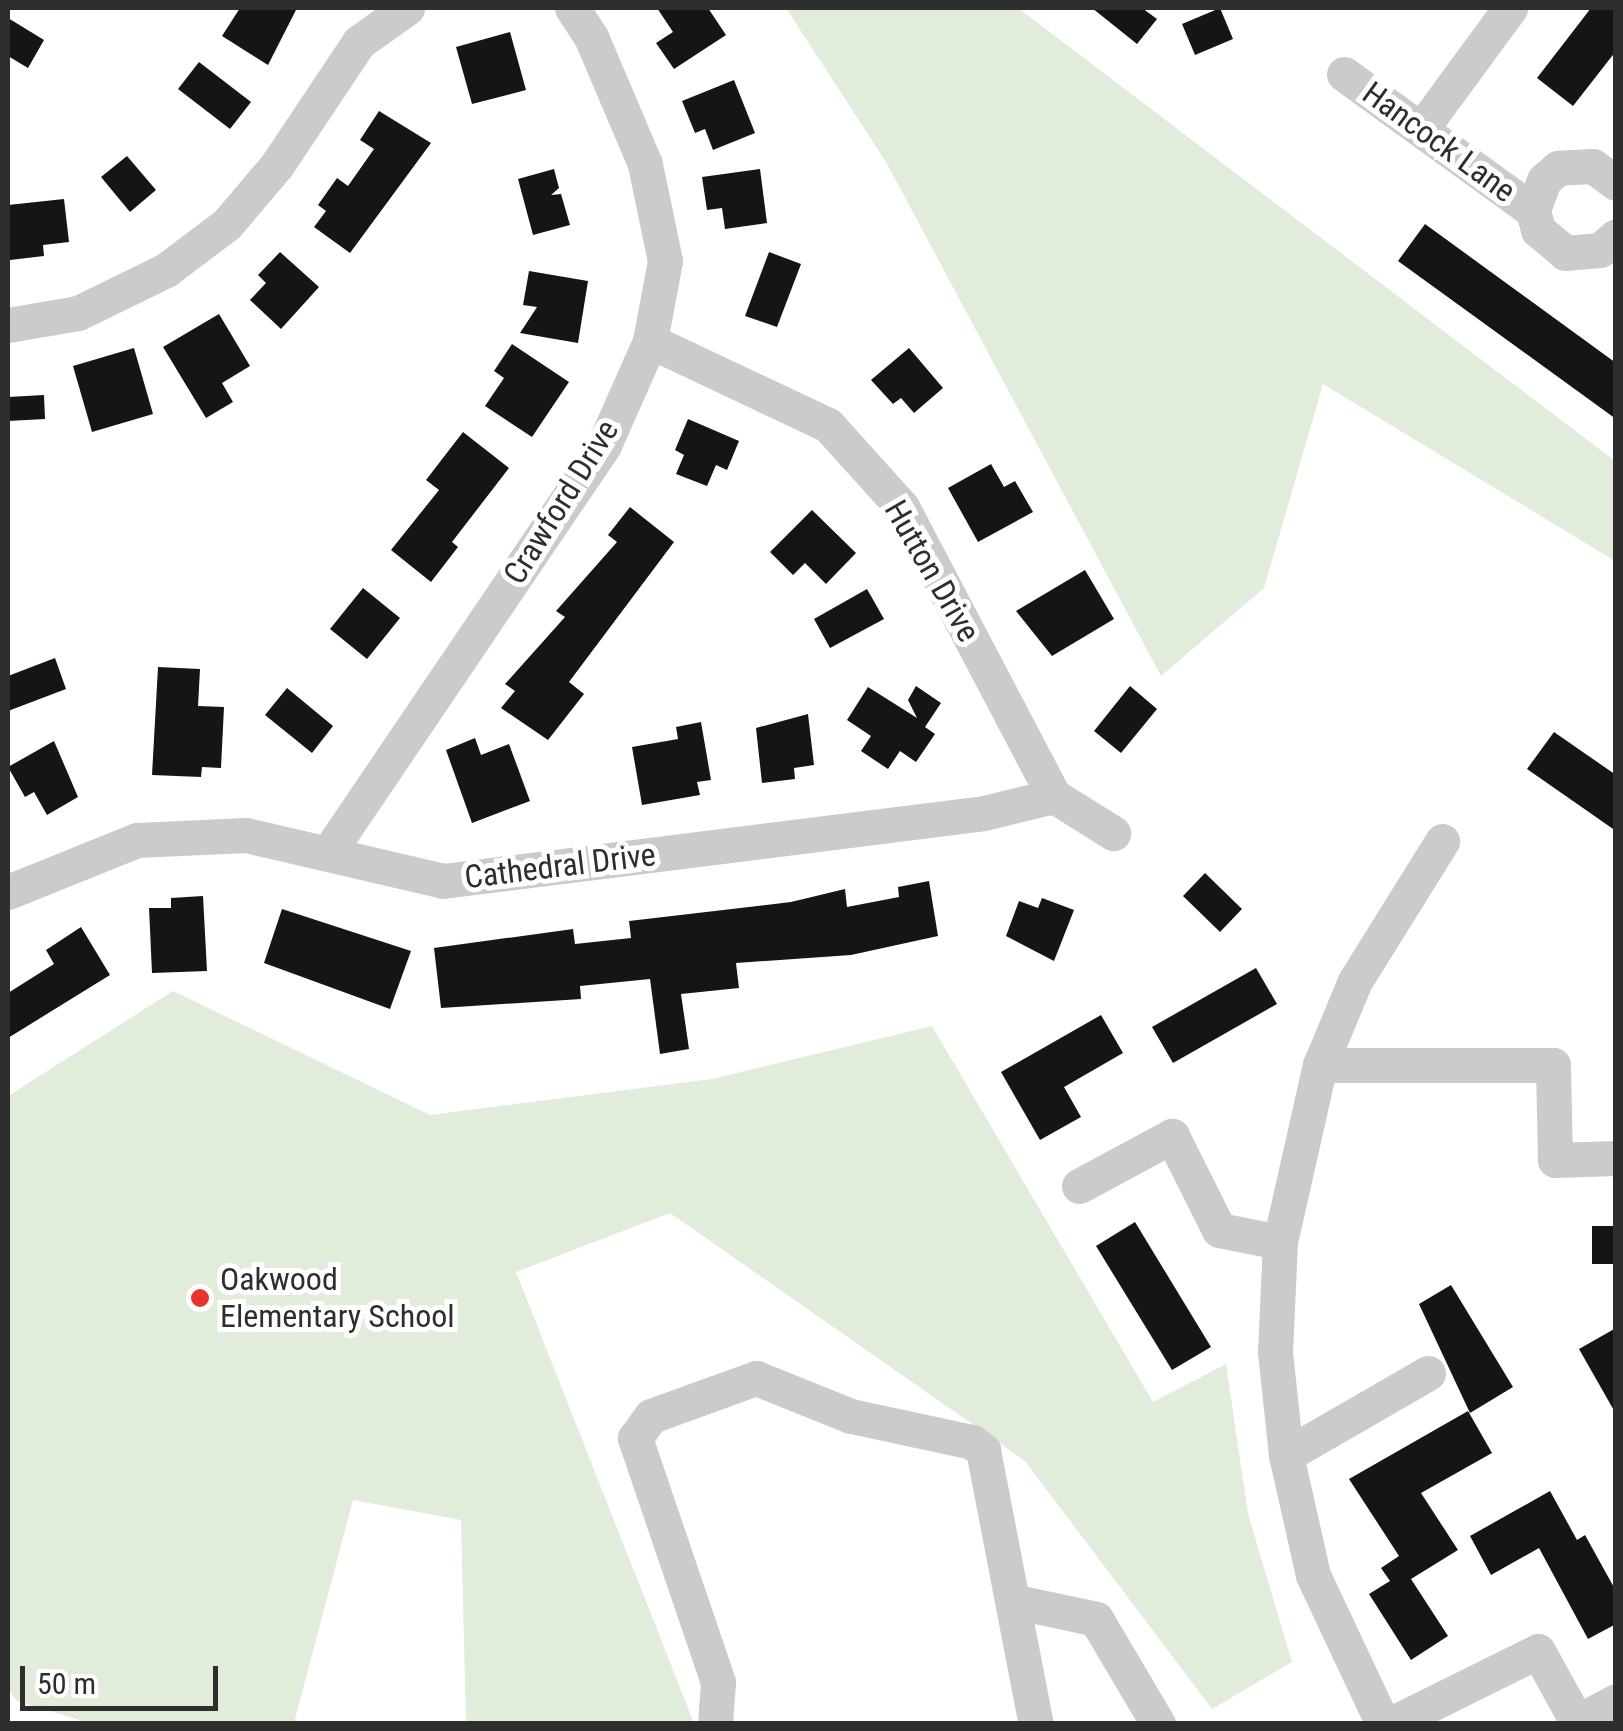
<!DOCTYPE html>
<style>
body{margin:0}
#map{position:relative;width:1623px;height:1731px;overflow:hidden;background:#fff;font-family:"Roboto Condensed",sans-serif}
div>[style]{position:absolute}
.green>*{inset:0;background:#e2ecdb}
.building>*{inset:0;background:#151515}
.minor>*{height:35px;margin:-17.5px;padding:0 17.5px;transform-origin:17.5px;border-radius:17.5px;background:#cbcbcb}
.dots>*{width:28px;height:28px;translate:-50% -50%;box-sizing:border-box;border:5px solid #fff;border-radius:50%}
span{translate:-50% -50%;white-space:nowrap;text-align:center;line-height:1.15;-webkit-text-stroke:10px #fff;paint-order:stroke}
.street-label{font-size:32px;color:#2e2e2e}
.poi-label{font-size:32px;color:#2e2e2e}
.left{translate:0 -50%;text-align:left}
.frame{position:absolute;inset:0;border:10px solid #2e2e2e;pointer-events:none}
.scale{position:absolute;left:20px;top:1666px;width:198px;height:45px;box-sizing:border-box;border:5px solid #2e2e2e;border-top:0;padding-left:12px;font-size:30px;line-height:35px;white-space:nowrap;color:#2e2e2e;-webkit-text-stroke:8px #fff;paint-order:stroke}
</style>
<div id="map">
<div class="green">
<div style="clip-path:polygon(786px 8px,1018px 8px,1615px 461px,1615px 561px,1323px 384px,1264px 588px,1161px 676px,886px 162px)"></div>
<div style="clip-path:polygon(173px 991px,430px 1115px,712px 1079px,932px 1026px,1153px 1402px,1226px 1364px,1248px 1514px,1292px 1662px,1212px 1709px,1025px 1461px,670px 1213px,516px 1272px,694px 1723px,466px 1723px,461px 1520px,353px 1500px,294px 1723px,89px 1723px,17px 1701px,8px 1689px,8px 1096px)"></div>
</div>
<div class="building">
<div style="clip-path:polygon(240px 8px,297px 8px,268px 65px,222px 36px)"></div>
<div style="clip-path:polygon(657px 8px,708px 8px,726px 35px,674px 69px,656px 43px,673px 32px)"></div>
<div style="clip-path:polygon(1092px 8px,1142px 8px,1157px 19px,1137px 44px)"></div>
<div style="clip-path:polygon(1220px 8px,1233px 39px,1195px 55px,1182px 24px)"></div>
<div style="clip-path:polygon(1591px 8px,1616px 8px,1616px 51px,1573px 106px,1537px 78px)"></div>
<div style="clip-path:polygon(8px 18px,44px 40px,28px 68px,8px 56px)"></div>
<div style="clip-path:polygon(510px 32px,526px 90px,472px 104px,456px 47px)"></div>
<div style="clip-path:polygon(199px 62px,251px 102px,230px 129px,178px 89px)"></div>
<div style="clip-path:polygon(734px 80px,755px 133px,713px 150px,705px 129px,695px 133px,682px 101px)"></div>
<div style="clip-path:polygon(379px 111px,431px 143px,350px 253px,314px 227px,326px 211px,318px 205px,337px 178px,348px 186px,374px 149px,360px 140px)"></div>
<div style="clip-path:polygon(127px 156px,156px 190px,130px 212px,101px 177px)"></div>
<div style="clip-path:polygon(554px 169px,559px 188px,551px 195px,561px 194px,570px 225px,533px 235px,518px 179px)"></div>
<div style="clip-path:polygon(760px 169px,767px 223px,725px 229px,722px 208px,707px 210px,702px 177px)"></div>
<div style="clip-path:polygon(64px 199px,69px 242px,43px 245px,44px 256px,10px 260px,8px 205px)"></div>
<div style="clip-path:polygon(1425px 224px,1616px 363px,1616px 419px,1398px 261px)"></div>
<div style="clip-path:polygon(280px 252px,319px 287px,281px 329px,250px 300px,266px 283px,258px 275px)"></div>
<div style="clip-path:polygon(769px 252px,801px 264px,777px 327px,745px 316px)"></div>
<div style="clip-path:polygon(529px 271px,588px 281px,578px 343px,520px 333px,537px 307px,523px 305px)"></div>
<div style="clip-path:polygon(219px 314px,250px 366px,222px 383px,233px 402px,206px 418px,163px 347px)"></div>
<div style="clip-path:polygon(512px 344px,569px 382px,532px 437px,485px 406px,504px 378px,494px 371px)"></div>
<div style="clip-path:polygon(134px 348px,153px 414px,92px 432px,73px 366px)"></div>
<div style="clip-path:polygon(909px 348px,943px 388px,914px 413px,901px 398px,893px 404px,871px 380px)"></div>
<div style="clip-path:polygon(44px 395px,45px 419px,8px 421px,8px 397px)"></div>
<div style="clip-path:polygon(688px 419px,739px 441px,727px 470px,716px 465px,707px 486px,676px 474px,684px 455px,675px 450px)"></div>
<div style="clip-path:polygon(463px 432px,509px 468px,452px 542px,458px 547px,431px 582px,391px 550px,439px 490px,426px 480px)"></div>
<div style="clip-path:polygon(991px 464px,1004px 487px,1015px 481px,1033px 512px,978px 542px,948px 488px)"></div>
<div style="clip-path:polygon(630px 507px,674px 542px,569px 682px,584px 694px,548px 740px,501px 708px,515px 691px,505px 684px,565px 617px,556px 611px,617px 542px,608px 535px)"></div>
<div style="clip-path:polygon(812px 510px,856px 553px,826px 584px,805px 563px,793px 575px,770px 552px)"></div>
<div style="clip-path:polygon(1085px 570px,1114px 619px,1052px 656px,1016px 611px)"></div>
<div style="clip-path:polygon(363px 588px,400px 618px,367px 659px,330px 629px)"></div>
<div style="clip-path:polygon(867px 589px,884px 619px,830px 648px,814px 619px)"></div>
<div style="clip-path:polygon(55px 658px,66px 689px,8px 711px,8px 676px)"></div>
<div style="clip-path:polygon(158px 667px,200px 669px,198px 706px,224px 707px,221px 768px,202px 767px,201px 777px,152px 775px)"></div>
<div style="clip-path:polygon(916px 686px,941px 703px,925px 727px,935px 734px,916px 762px,900px 751px,888px 769px,861px 751px,871px 736px,847px 720px,868px 687px,917px 718px,908px 700px)"></div>
<div style="clip-path:polygon(1130px 686px,1157px 709px,1121px 753px,1094px 731px)"></div>
<div style="clip-path:polygon(287px 688px,333px 726px,312px 753px,265px 715px)"></div>
<div style="clip-path:polygon(808px 714px,814px 765px,794px 768px,795px 779px,762px 783px,756px 728px)"></div>
<div style="clip-path:polygon(701px 722px,711px 780px,697px 782px,700px 795px,642px 805px,632px 747px,678px 739px,676px 727px)"></div>
<div style="clip-path:polygon(1554px 732px,1616px 775px,1616px 831px,1527px 769px)"></div>
<div style="clip-path:polygon(475px 738px,481px 755px,509px 744px,530px 801px,472px 823px,446px 750px)"></div>
<div style="clip-path:polygon(54px 741px,78px 797px,47px 815px,34px 792px,25px 797px,8px 767px)"></div>
<div style="clip-path:polygon(1205px 873px,1242px 909px,1220px 932px,1183px 896px)"></div>
<div style="clip-path:polygon(929px 881px,938px 936px,851px 955px,736px 963px,739px 988px,681px 994px,689px 1049px,660px 1054px,650px 979px,580px 986px,581px 999px,441px 1008px,434px 948px,573px 929px,575px 944px,631px 938px,629px 921px,791px 902px,845px 889px,847px 907px,899px 897px,898px 887px)"></div>
<div style="clip-path:polygon(203px 896px,207px 971px,152px 973px,149px 908px,171px 908px,171px 898px)"></div>
<div style="clip-path:polygon(1042px 898px,1074px 910px,1054px 961px,1006px 936px,1019px 901px,1038px 908px)"></div>
<div style="clip-path:polygon(282px 909px,411px 951px,390px 1009px,264px 963px)"></div>
<div style="clip-path:polygon(81px 927px,110px 975px,8px 1038px,8px 993px,54px 964px,46px 950px)"></div>
<div style="clip-path:polygon(1256px 968px,1277px 1004px,1173px 1063px,1152px 1027px)"></div>
<div style="clip-path:polygon(1101px 1015px,1123px 1053px,1064px 1087px,1081px 1117px,1040px 1140px,1001px 1072px)"></div>
<div style="clip-path:polygon(1135px 1222px,1211px 1347px,1172px 1370px,1096px 1246px)"></div>
<div style="clip-path:polygon(1592px 1226px,1616px 1226px,1616px 1264px,1592px 1264px)"></div>
<div style="clip-path:polygon(1451px 1285px,1513px 1387px,1470px 1413px,1419px 1304px)"></div>
<div style="clip-path:polygon(1616px 1328px,1616px 1414px,1579px 1349px)"></div>
<div style="clip-path:polygon(1468px 1411px,1492px 1453px,1421px 1493px,1458px 1550px,1411px 1579px,1448px 1636px,1411px 1660px,1369px 1594px,1390px 1581px,1381px 1568px,1399px 1556px,1349px 1479px)"></div>
<div style="clip-path:polygon(1550px 1491px,1577px 1540px,1585px 1535px,1616px 1591px,1616px 1624px,1588px 1639px,1539px 1548px,1491px 1575px,1470px 1536px)"></div>
</div>
<div class="minor">
<div style="left:1344px;top:74px;width:233px;rotate:35.9deg"></div>
<div style="left:1422px;top:128px;width:149px;rotate:-53.7deg"></div>
<div style="left:1616px;top:183px;width:29px;rotate:-144deg"></div>
<div style="left:1593px;top:166px;width:35px;rotate:177deg"></div>
<div style="left:1558px;top:168px;width:18px;rotate:139deg"></div>
<div style="left:1544px;top:180px;width:33px;rotate:110deg"></div>
<div style="left:1533px;top:211px;width:20px;rotate:75deg"></div>
<div style="left:1538px;top:230px;width:35px;rotate:40deg"></div>
<div style="left:1565px;top:253px;width:35px;rotate:-5deg"></div>
<div style="left:1600px;top:250px;width:21px;rotate:-41deg"></div>
<div style="left:8px;top:325px;width:71px;rotate:-9.7deg"></div>
<div style="left:78px;top:313px;width:98px;rotate:-26deg"></div>
<div style="left:166px;top:270px;width:76px;rotate:-37deg"></div>
<div style="left:227px;top:224px;width:77px;rotate:-49.7deg"></div>
<div style="left:277px;top:165px;width:148px;rotate:-56.3deg"></div>
<div style="left:359px;top:42px;width:59px;rotate:-35.3deg"></div>
<div style="left:650px;top:341px;width:197px;rotate:25.3deg"></div>
<div style="left:828px;top:425px;width:110px;rotate:47.9deg"></div>
<div style="left:902px;top:507px;width:327px;rotate:62.3deg"></div>
<div style="left:330px;top:850px;width:489px;rotate:-55.9deg"></div>
<div style="left:604px;top:445px;width:114px;rotate:-66.1deg"></div>
<div style="left:650px;top:341px;width:81px;rotate:-79.4deg"></div>
<div style="left:665px;top:261px;width:99px;rotate:-101.7deg"></div>
<div style="left:645px;top:164px;width:138px;rotate:-113deg"></div>
<div style="left:591px;top:37px;width:35px;rotate:-123deg"></div>
<div style="left:8px;top:892px;width:139px;rotate:-22deg"></div>
<div style="left:137px;top:840px;width:109px;rotate:-2.6deg"></div>
<div style="left:246px;top:835px;width:202px;rotate:13.1deg"></div>
<div style="left:443px;top:881px;width:545px;rotate:-7.16deg"></div>
<div style="left:984px;top:813px;width:72px;rotate:-13.7deg"></div>
<div style="left:1054px;top:796px;width:70px;rotate:32.1deg"></div>
<div style="left:1320px;top:1065px;width:233px"></div>
<div style="left:1553px;top:1065px;width:95px;rotate:88.8deg"></div>
<div style="left:1555px;top:1160px;width:61px;rotate:-1.9deg"></div>
<div style="left:1079px;top:1186px;width:106px;rotate:-28.3deg"></div>
<div style="left:1172px;top:1136px;width:105px;rotate:63.4deg"></div>
<div style="left:1219px;top:1230px;width:62px;rotate:11.1deg"></div>
<div style="left:1286px;top:1455px;width:164px;rotate:-30deg"></div>
<div style="left:1017px;top:1602px;width:81px;rotate:12.1deg"></div>
<div style="left:1096px;top:1619px;width:122px;rotate:59.4deg"></div>
<div style="left:715px;top:1724px;width:42px;rotate:-85.9deg"></div>
<div style="left:718px;top:1682px;width:258px;rotate:-108.8deg"></div>
<div style="left:635px;top:1438px;width:27px;rotate:-54deg"></div>
<div style="left:651px;top:1416px;width:112px;rotate:-19.9deg"></div>
<div style="left:756px;top:1378px;width:102px;rotate:21.8deg"></div>
<div style="left:851px;top:1416px;width:124px;rotate:12.1deg"></div>
<div style="left:972px;top:1442px;width:14px;rotate:36deg"></div>
<div style="left:983px;top:1450px;width:279px;rotate:79.1deg"></div>
<div style="left:1383px;top:1724px;width:165px;rotate:-115.2deg"></div>
<div style="left:1313px;top:1575px;width:123px;rotate:-102.7deg"></div>
<div style="left:1286px;top:1455px;width:104px;rotate:-96.1deg"></div>
<div style="left:1275px;top:1352px;width:110px;rotate:-87.4deg"></div>
<div style="left:1280px;top:1242px;width:181px;rotate:-77.3deg"></div>
<div style="left:1320px;top:1065px;width:91px;rotate:-67.4deg"></div>
<div style="left:1355px;top:981px;width:165px;rotate:-58.1deg"></div>
<div style="left:1391px;top:1724px;width:164px;rotate:-26.4deg"></div>
<div style="left:1538px;top:1651px;width:81px;rotate:61.2deg"></div>
<div style="left:1577px;top:1722px;width:44px;rotate:-28.3deg"></div>
</div>
<div class="dots">
<div style="left:200px;top:1298px;background:#e7342e"></div>
</div>
<div class="street-label">
<span style="left:1439px;top:142px;rotate:36deg">Hancock Lane</span>
<span style="left:561px;top:502px;rotate:-58deg">Crawford Drive</span>
<span style="left:932px;top:571px;rotate:60deg">Hutton Drive</span>
<span style="left:560px;top:866px;rotate:-7deg">Cathedral Drive</span>
</div>
<div class="poi-label">
<span class="left" style="left:220px;top:1298px">Oakwood<br>Elementary School</span>
</div>
<div class="frame"></div>
<div class="scale">50 m</div>
</div>
